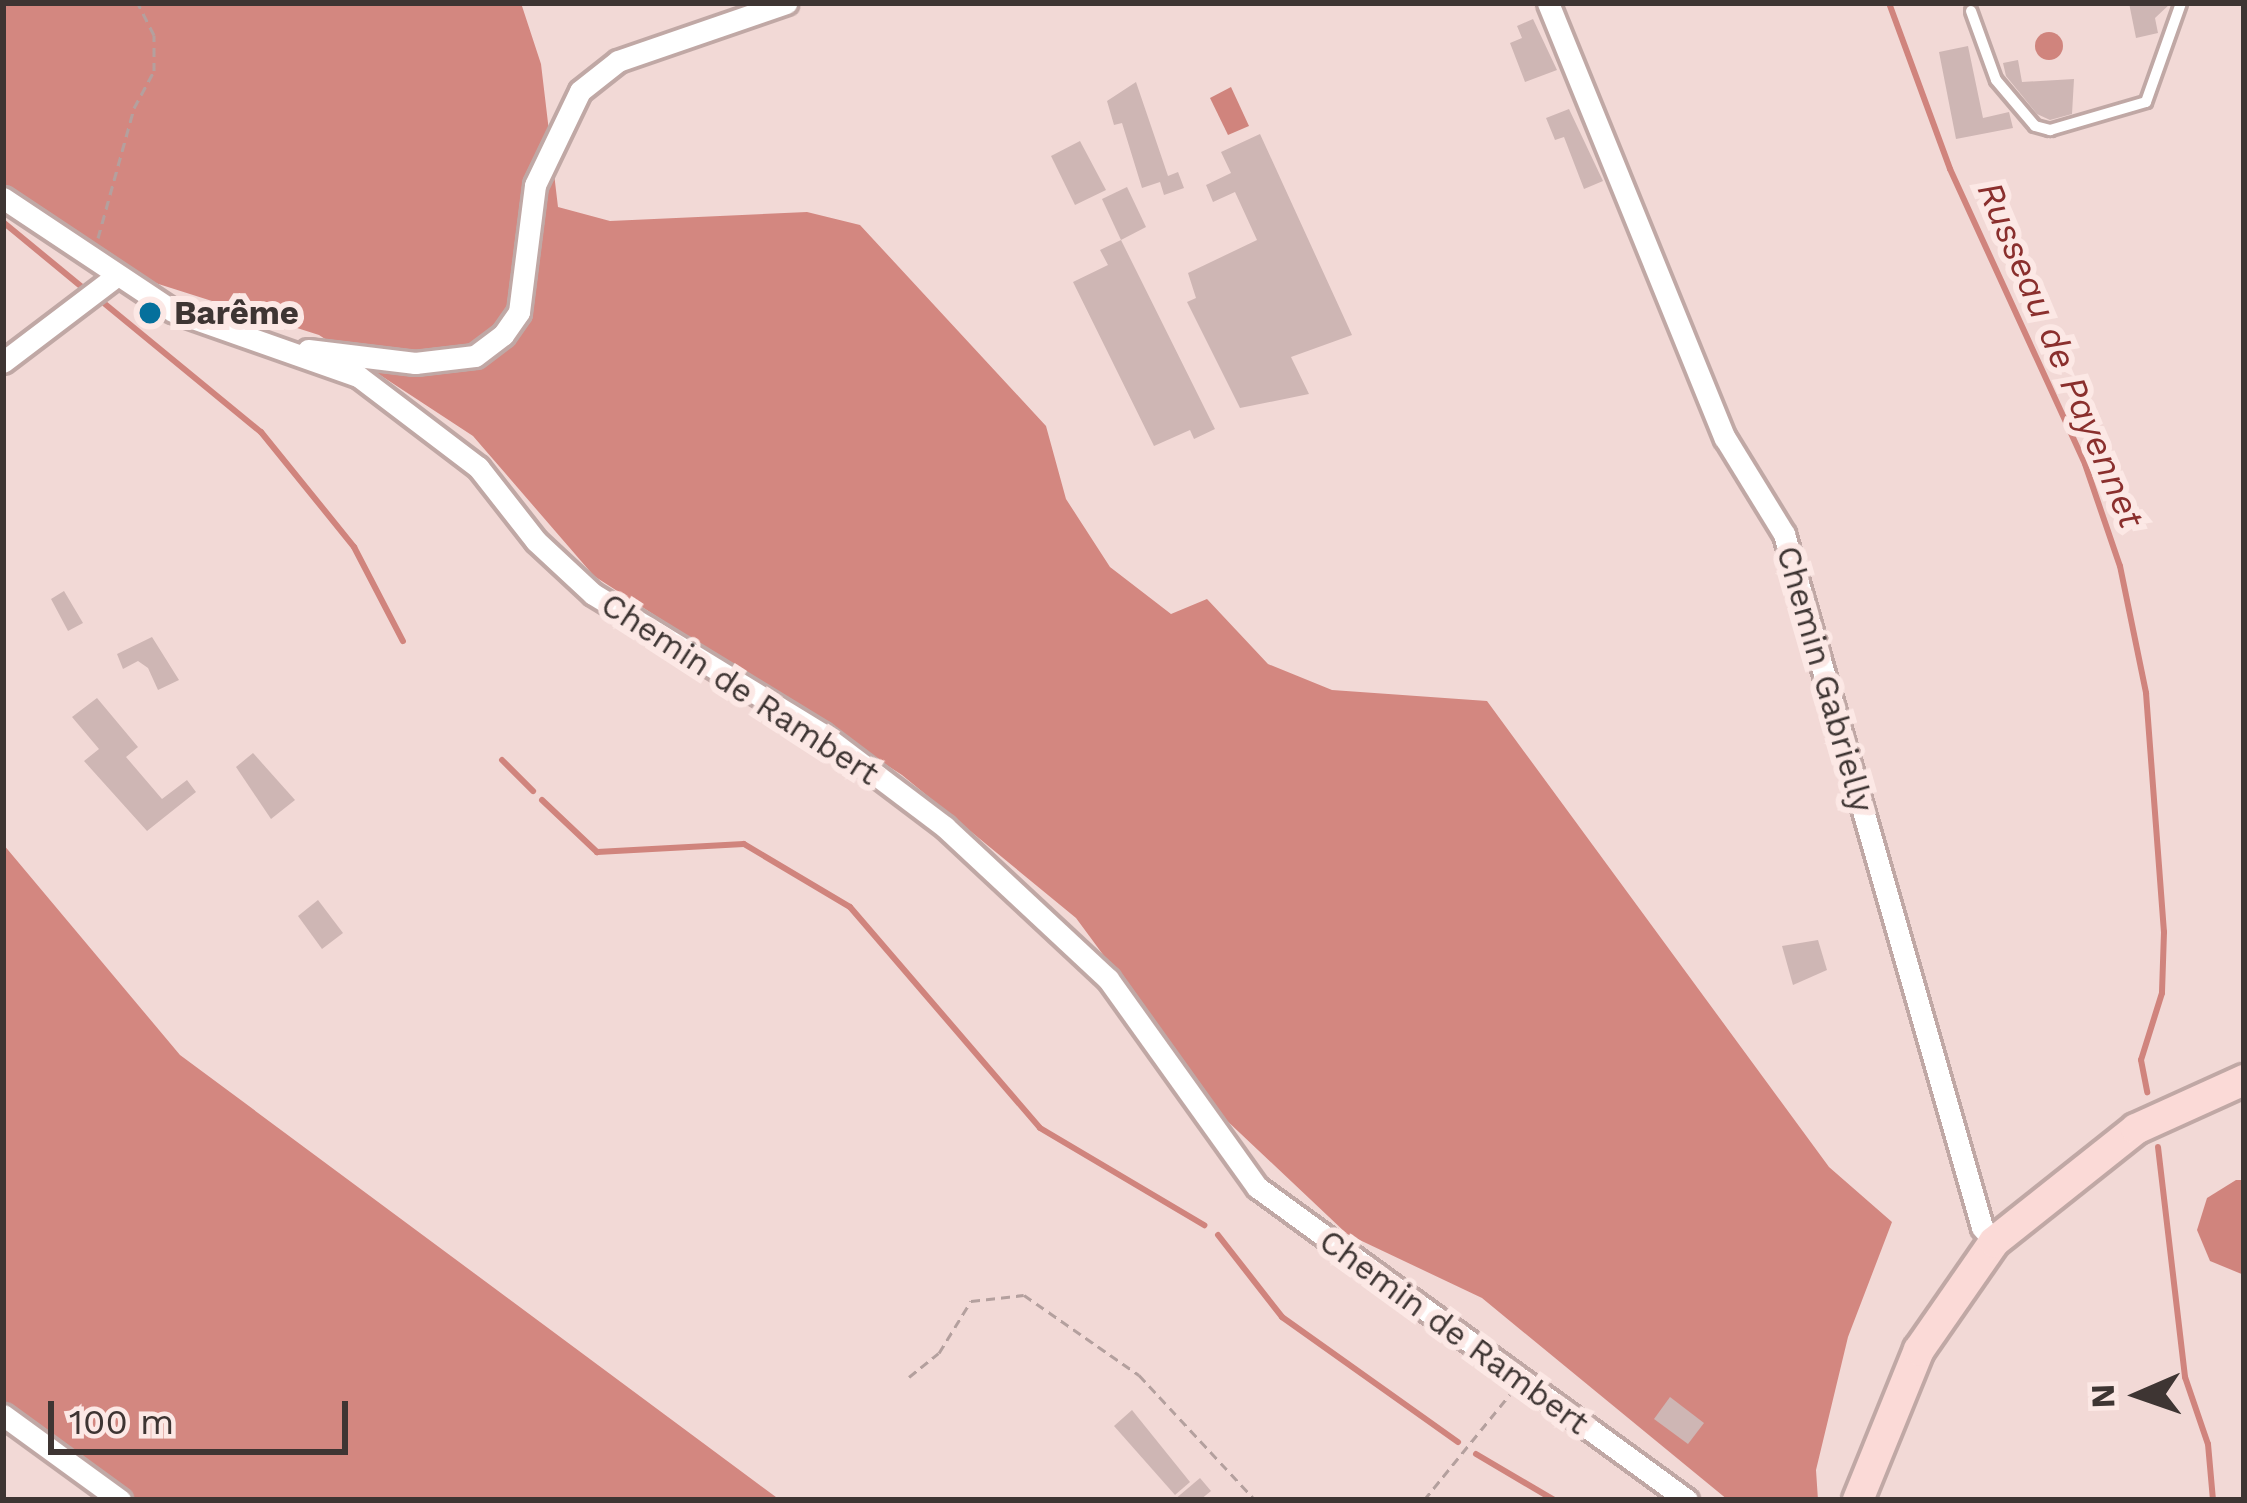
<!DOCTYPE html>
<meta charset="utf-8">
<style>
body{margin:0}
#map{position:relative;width:2247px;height:1503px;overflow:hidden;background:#f2d9d6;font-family:"Work Sans",sans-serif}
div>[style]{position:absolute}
.forest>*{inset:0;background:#d38780}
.water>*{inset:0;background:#d0847d}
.round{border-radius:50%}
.stream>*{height:6px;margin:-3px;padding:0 3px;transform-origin:3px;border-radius:3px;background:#d0847d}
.building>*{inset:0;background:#ceb6b4}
.path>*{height:3px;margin-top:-1.5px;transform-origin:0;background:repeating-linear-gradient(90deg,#b4a09e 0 9px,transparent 0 15px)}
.roads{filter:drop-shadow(3px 0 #c0a8a5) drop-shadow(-3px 0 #c0a8a5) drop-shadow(0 3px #c0a8a5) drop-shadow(0 -3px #c0a8a5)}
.lane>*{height:10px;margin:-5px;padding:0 5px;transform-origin:5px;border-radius:5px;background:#fff}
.street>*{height:21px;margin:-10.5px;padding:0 10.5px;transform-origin:10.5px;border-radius:10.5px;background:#fff}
.secondary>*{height:30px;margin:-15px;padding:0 15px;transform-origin:15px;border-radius:15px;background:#fbdad7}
.dots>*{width:33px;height:33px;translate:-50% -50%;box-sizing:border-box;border:6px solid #fce8e5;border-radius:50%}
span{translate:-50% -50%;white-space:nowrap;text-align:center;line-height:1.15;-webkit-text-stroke:12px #fce8e5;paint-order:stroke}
.poi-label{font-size:33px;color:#3e3533;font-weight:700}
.left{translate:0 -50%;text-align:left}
.street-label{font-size:33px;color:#3e3533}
.water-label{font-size:36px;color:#8a2f2d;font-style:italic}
.frame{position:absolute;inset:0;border:6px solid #3e3533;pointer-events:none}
.north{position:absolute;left:2079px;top:1335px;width:120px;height:120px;-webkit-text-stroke:9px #fce8e5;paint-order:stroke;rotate:268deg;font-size:33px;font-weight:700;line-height:48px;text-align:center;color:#3e3533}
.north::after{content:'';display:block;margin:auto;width:42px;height:54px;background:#3e3533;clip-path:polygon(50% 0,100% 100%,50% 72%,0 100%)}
.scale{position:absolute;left:48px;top:1401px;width:300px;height:54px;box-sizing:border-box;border:6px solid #3e3533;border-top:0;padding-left:15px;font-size:36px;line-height:42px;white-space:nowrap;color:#3e3533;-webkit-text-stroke:9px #fce8e5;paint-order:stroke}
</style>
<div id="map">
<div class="forest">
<div style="clip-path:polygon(3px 3px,521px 3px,541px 64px,558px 207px,610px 221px,807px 212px,860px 225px,1046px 426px,1066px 499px,1110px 567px,1171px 614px,1207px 599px,1268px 664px,1332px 690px,1487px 701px,1829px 1167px,1892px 1222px,1848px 1337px,1816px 1470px,1818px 1500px,1728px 1500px,1482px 1298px,1347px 1234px,1223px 1117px,1076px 918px,902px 775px,594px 576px,473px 436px,319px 335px,149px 281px,3px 183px)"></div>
<div style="clip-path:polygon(3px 844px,180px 1055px,780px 1500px,120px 1500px,3px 1415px)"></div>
</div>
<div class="water">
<div class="round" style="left:2035px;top:32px;width:28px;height:28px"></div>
<div style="clip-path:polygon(1231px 87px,1249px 126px,1228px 135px,1210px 98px)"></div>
<div style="clip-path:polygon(2236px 1180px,2244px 1180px,2244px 1275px,2210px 1261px,2197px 1230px,2207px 1198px)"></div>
</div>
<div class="stream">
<div style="left:1889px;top:3px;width:177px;rotate:69.8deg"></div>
<div style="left:1950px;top:169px;width:324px;rotate:65.4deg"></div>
<div style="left:2085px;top:464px;width:108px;rotate:71.1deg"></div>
<div style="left:2120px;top:566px;width:130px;rotate:78.4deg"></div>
<div style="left:2146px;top:693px;width:240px;rotate:85.7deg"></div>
<div style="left:2164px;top:932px;width:61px;rotate:91.9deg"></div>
<div style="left:2162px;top:993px;width:70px;rotate:107.4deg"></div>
<div style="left:2141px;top:1060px;width:33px;rotate:79deg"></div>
<div style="left:3px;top:222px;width:104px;rotate:39.5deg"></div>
<div style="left:105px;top:304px;width:202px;rotate:39.4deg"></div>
<div style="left:261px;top:432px;width:148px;rotate:51deg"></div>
<div style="left:354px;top:547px;width:106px;rotate:62.5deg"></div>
<div style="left:502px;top:760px;width:44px;rotate:45deg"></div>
<div style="left:542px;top:800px;width:76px;rotate:43.4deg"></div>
<div style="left:597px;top:852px;width:147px;rotate:-3.1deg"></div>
<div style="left:744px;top:844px;width:123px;rotate:30.7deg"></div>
<div style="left:850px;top:907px;width:291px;rotate:49.3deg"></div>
<div style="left:1040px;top:1128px;width:191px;rotate:30.6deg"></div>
<div style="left:2158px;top:1147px;width:232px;rotate:83.3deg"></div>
<div style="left:2185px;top:1377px;width:71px;rotate:71.1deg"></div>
<div style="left:2208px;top:1444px;width:56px;rotate:84.9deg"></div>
<div style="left:1218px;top:1235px;width:104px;rotate:52deg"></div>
<div style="left:1282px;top:1317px;width:216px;rotate:35.4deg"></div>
<div style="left:1476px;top:1454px;width:91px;rotate:30.5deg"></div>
</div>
<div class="building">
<div style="clip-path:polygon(2129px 3px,2171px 3px,2155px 18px,2158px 33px,2136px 38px)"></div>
<div style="clip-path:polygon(1533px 19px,1557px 70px,1525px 82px,1510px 43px,1522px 38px,1517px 26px)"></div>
<div style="clip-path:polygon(1968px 46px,1983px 118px,2009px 112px,2013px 128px,1956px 139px,1939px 52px)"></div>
<div style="clip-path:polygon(2018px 60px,2022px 82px,2074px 79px,2072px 114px,2050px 120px,2037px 114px,2006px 76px,2003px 63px)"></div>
<div style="clip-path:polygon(1136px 82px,1168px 176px,1178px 172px,1184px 188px,1164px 195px,1160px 182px,1142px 188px,1122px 123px,1114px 125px,1107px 101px)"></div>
<div style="clip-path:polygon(1569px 109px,1603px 181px,1584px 189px,1564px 137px,1555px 140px,1546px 118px)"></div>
<div style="clip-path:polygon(1260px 134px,1352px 335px,1291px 357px,1309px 394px,1240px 408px,1187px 302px,1196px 298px,1188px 273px,1257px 240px,1235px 192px,1213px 202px,1206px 185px,1231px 173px,1221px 152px)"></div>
<div style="clip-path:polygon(1080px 141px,1106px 190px,1075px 205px,1051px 156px)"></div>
<div style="clip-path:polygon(1127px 187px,1146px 227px,1121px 240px,1102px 199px)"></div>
<div style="clip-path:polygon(1121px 240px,1215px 429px,1194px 439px,1190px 430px,1154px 446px,1073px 282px,1108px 265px,1100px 250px)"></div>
<div style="clip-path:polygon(64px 591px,83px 623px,68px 631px,51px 599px)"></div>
<div style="clip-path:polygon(152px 637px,179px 680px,158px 690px,148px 668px,138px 661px,123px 669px,117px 654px)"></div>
<div style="clip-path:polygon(97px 698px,138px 747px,126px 757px,162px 799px,187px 780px,196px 792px,147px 831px,84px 761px,99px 749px,72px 717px)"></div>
<div style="clip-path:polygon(253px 753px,295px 800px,271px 819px,236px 767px)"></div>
<div style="clip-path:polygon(318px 900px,343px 933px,322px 949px,298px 916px)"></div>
<div style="clip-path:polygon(1818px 940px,1827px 970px,1793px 985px,1782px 946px)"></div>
<div style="clip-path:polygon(1670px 1397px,1704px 1423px,1688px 1444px,1654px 1419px)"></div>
<div style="clip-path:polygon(1132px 1410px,1190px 1482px,1175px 1495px,1114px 1426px)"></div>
<div style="clip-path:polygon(1200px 1478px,1211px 1491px,1200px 1500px,1174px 1500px)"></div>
</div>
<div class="path">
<div style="left:98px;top:238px;width:135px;rotate:-74.5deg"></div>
<div style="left:134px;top:108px;width:42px;rotate:-61.6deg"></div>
<div style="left:154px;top:71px;width:36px;rotate:-90deg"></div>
<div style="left:154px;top:35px;width:36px;rotate:-117deg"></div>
<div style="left:909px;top:1377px;width:38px;rotate:-39deg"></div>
<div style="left:939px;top:1353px;width:61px;rotate:-58.4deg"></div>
<div style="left:971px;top:1301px;width:53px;rotate:-6.5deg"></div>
<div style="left:1024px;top:1295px;width:140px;rotate:34.8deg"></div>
<div style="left:1139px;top:1375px;width:171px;rotate:47.1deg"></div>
<div style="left:1424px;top:1500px;width:136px;rotate:-50.9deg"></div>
</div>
<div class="roads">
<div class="lane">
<div style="left:1971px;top:11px;width:73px;rotate:70.1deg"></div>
<div style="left:1996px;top:80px;width:60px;rotate:49.7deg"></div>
<div style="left:2035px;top:126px;width:16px;rotate:15deg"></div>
<div style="left:2050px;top:130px;width:100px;rotate:-16.3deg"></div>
<div style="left:2146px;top:102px;width:105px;rotate:-70.5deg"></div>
</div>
<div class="street">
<div style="left:1548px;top:3px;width:470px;rotate:67.9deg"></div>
<div style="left:1725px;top:438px;width:113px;rotate:58.4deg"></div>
<div style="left:1784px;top:534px;width:721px;rotate:74.05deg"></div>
<div style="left:1982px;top:1227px;width:19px;rotate:51deg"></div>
<div style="left:3px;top:198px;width:204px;rotate:33.6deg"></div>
<div style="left:173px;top:311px;width:196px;rotate:19.4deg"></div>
<div style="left:358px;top:376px;width:151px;rotate:37.2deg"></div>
<div style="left:478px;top:467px;width:94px;rotate:51.9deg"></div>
<div style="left:536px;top:541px;width:78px;rotate:42.9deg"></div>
<div style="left:593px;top:594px;width:268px;rotate:31.4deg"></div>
<div style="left:822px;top:734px;width:154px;rotate:37.1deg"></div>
<div style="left:945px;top:827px;width:223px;rotate:43deg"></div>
<div style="left:1108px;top:979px;width:256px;rotate:54.4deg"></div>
<div style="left:1257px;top:1187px;width:532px;rotate:36.05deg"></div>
<div style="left:308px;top:350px;width:108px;rotate:6.9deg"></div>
<div style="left:415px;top:363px;width:60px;rotate:-6.7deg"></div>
<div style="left:475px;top:356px;width:35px;rotate:-37deg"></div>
<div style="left:503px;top:335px;width:28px;rotate:-55deg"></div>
<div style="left:519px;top:312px;width:128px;rotate:-82.8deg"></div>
<div style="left:535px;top:185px;width:104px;rotate:-64.4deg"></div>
<div style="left:580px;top:91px;width:48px;rotate:-38.3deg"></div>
<div style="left:618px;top:61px;width:178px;rotate:-19deg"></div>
<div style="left:3px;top:362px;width:141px;rotate:-37.2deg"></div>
<div style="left:3px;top:1415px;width:145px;rotate:36deg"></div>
</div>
<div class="secondary">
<div style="left:1858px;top:1500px;width:162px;rotate:-67.9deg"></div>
<div style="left:1919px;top:1350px;width:131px;rotate:-55.2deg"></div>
<div style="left:1994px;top:1242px;width:181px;rotate:-38.5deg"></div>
<div style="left:2136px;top:1129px;width:119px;rotate:-24.4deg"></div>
</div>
</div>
<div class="dots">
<div style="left:150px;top:313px;background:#05709c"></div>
</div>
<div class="poi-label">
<span class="left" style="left:174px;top:313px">Barême</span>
</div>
<div class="street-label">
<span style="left:1825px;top:679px;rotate:74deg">Chemin Gabrielly</span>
<span style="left:740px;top:689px;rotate:33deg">Chemin de Rambert</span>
<span style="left:1454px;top:1332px;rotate:36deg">Chemin de Rambert</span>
</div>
<div class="water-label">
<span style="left:2060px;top:355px;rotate:67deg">Russeau de Payennet</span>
</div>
<div class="frame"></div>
<div class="north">N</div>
<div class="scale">100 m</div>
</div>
